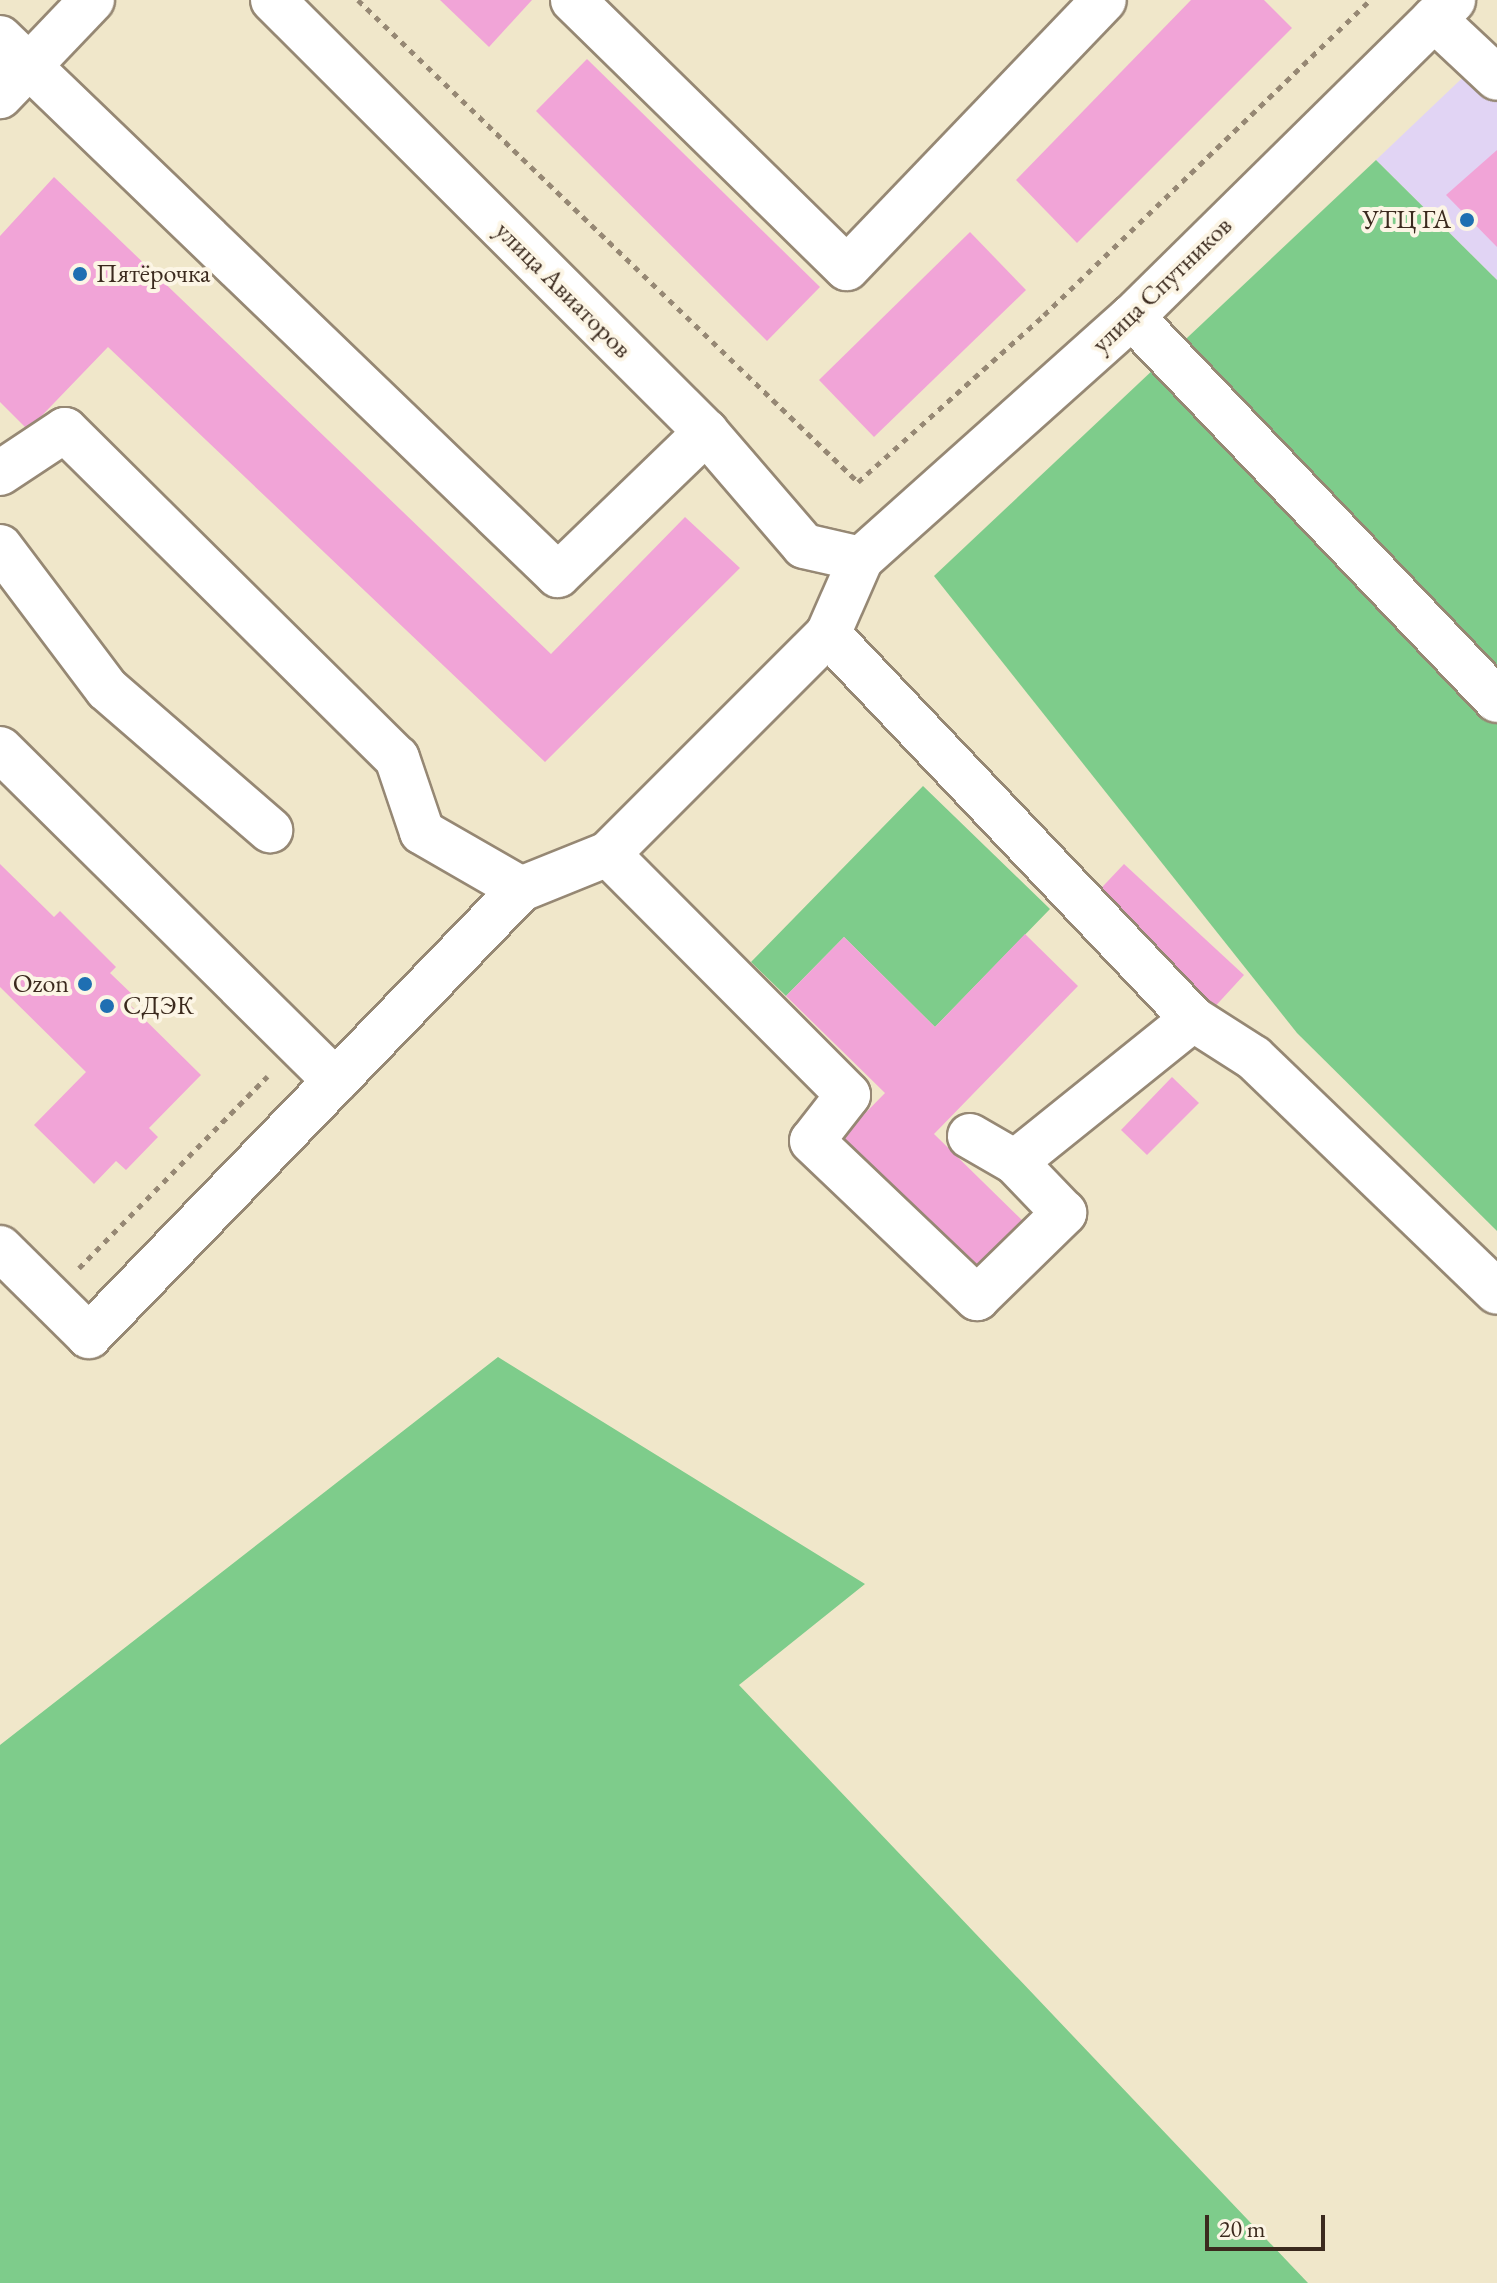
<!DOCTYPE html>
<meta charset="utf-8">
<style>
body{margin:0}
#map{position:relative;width:1497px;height:2283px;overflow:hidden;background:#f0e7ca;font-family:"EB Garamond",serif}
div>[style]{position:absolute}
.built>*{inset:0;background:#e1d4f4}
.green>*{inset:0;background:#7ecc8b}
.building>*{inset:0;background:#f1a4d7}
.path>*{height:5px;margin-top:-2.5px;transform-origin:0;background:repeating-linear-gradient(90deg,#968874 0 6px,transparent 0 12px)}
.roads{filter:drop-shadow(2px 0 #968874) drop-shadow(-2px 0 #968874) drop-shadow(0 2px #968874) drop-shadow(0 -2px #968874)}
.minor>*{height:44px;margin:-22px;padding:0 22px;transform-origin:22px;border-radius:22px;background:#fff}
.dots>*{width:22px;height:22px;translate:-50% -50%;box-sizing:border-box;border:4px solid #fcf5e5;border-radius:50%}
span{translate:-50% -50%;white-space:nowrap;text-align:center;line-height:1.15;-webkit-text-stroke:8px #fcf5e5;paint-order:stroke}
.poi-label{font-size:26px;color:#3b2a1e}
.right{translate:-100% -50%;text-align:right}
.left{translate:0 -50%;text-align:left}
.street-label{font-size:26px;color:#3b2a1e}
.scale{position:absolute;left:1205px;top:2215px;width:120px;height:36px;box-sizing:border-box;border:4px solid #3b2a1e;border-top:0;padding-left:10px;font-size:24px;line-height:28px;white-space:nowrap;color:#3b2a1e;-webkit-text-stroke:6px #fcf5e5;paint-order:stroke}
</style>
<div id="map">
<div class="built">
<div style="clip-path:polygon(1497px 45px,1497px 280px,1376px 160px)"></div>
</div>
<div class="green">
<div style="clip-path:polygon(1376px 160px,1497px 280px,1497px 1231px,1297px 1033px,934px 576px)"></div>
<div style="clip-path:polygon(923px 786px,1050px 909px,935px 1027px,844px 937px,786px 996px,751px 962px)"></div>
<div style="clip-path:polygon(498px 1357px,865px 1584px,739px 1685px,1308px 2283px,0 2283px,0 1745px)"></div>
</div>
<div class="building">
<div style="clip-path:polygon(440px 0,532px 0,489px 47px)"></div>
<div style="clip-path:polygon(1191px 0,1264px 0,1292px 28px,1077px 243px,1016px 180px)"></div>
<div style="clip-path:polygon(587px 59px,820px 287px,767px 341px,536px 111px)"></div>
<div style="clip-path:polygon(1497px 150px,1497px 247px,1446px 195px)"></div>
<div style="clip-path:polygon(54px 177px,551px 654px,685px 517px,740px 568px,545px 762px,108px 347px,28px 430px,0 402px,0 236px)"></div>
<div style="clip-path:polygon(970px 232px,1026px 290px,874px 437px,819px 380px)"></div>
<div style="clip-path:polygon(0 864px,54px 917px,60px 911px,116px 967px,110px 973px,136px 998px,130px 1005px,201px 1075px,149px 1128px,158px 1137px,126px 1170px,116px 1161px,94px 1184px,34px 1125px,86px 1072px,0 987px)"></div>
<div style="clip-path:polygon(1124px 864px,1244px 975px,1210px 1012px,1089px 901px)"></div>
<div style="clip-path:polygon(1025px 934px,1078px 986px,934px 1134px,1026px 1224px,976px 1276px,838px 1141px,885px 1093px,786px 996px,844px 937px,935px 1027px)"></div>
<div style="clip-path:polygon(1172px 1077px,1199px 1103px,1147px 1155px,1121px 1130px)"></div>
</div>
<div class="path">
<div style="left:358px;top:0;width:694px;rotate:43.95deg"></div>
<div style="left:858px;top:482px;width:250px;rotate:-41.9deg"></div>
<div style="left:1044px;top:315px;width:453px;rotate:-44deg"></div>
<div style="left:79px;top:1268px;width:269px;rotate:-45.5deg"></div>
</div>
<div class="roads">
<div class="minor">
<div style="left:92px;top:0;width:91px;rotate:133.7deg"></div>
<div style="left:29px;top:66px;width:734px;rotate:43.9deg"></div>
<div style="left:558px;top:575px;width:206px;rotate:-44deg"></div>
<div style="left:273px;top:0;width:612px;rotate:44.93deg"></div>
<div style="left:706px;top:432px;width:150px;rotate:49.3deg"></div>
<div style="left:804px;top:546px;width:58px;rotate:12.8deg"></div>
<div style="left:573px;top:0;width:383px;rotate:44.4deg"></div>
<div style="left:847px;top:268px;width:371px;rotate:-46.2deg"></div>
<div style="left:1434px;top:19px;width:86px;rotate:43.1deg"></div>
<div style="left:0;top:38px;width:40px;rotate:44deg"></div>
<div style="left:29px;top:66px;width:42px;rotate:134deg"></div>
<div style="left:1132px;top:317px;width:529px;rotate:46.38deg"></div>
<div style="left:0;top:473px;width:78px;rotate:-33.5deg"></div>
<div style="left:65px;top:430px;width:467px;rotate:44.7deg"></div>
<div style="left:397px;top:758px;width:78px;rotate:71.3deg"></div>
<div style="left:422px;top:832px;width:114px;rotate:29.9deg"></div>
<div style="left:521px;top:889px;width:94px;rotate:-21.9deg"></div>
<div style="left:608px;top:854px;width:311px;rotate:-45deg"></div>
<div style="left:828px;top:634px;width:82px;rotate:-66.3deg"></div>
<div style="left:861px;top:559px;width:363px;rotate:-41.8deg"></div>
<div style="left:1132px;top:317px;width:451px;rotate:-44.6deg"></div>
<div style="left:0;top:547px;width:178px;rotate:53deg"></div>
<div style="left:107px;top:689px;width:216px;rotate:40.9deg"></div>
<div style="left:828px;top:634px;width:531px;rotate:46.53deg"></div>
<div style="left:1193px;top:1019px;width:228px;rotate:141.2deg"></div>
<div style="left:0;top:749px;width:472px;rotate:44.7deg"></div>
<div style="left:608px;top:854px;width:340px;rotate:45.1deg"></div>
<div style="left:848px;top:1095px;width:58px;rotate:128deg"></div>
<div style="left:812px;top:1141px;width:228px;rotate:43.6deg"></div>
<div style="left:977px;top:1298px;width:122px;rotate:-44.3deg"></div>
<div style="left:1064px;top:1213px;width:71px;rotate:-133.9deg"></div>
<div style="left:1015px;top:1162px;width:52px;rotate:-150deg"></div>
<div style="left:1193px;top:1019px;width:72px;rotate:32.6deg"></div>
<div style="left:1254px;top:1058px;width:337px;rotate:43.9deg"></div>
<div style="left:0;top:1248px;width:125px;rotate:44.7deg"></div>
<div style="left:89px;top:1336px;width:622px;rotate:-45.98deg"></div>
</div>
</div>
<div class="dots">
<div style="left:1467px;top:220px;background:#1f6fb2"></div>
<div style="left:80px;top:274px;background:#1f6fb2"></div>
<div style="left:85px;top:984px;background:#1f6fb2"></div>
<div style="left:107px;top:1006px;background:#1f6fb2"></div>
</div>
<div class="poi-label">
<span class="right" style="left:1451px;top:220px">УТЦ ГА</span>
<span class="left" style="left:96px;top:274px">Пятёрочка</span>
<span class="right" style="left:69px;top:984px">Ozon</span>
<span class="left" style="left:123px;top:1006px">СДЭК</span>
</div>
<div class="street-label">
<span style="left:1162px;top:285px;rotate:-44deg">улица Спутников</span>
<span style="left:563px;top:290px;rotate:45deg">улица Авиаторов</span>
</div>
<div class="scale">20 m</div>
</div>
